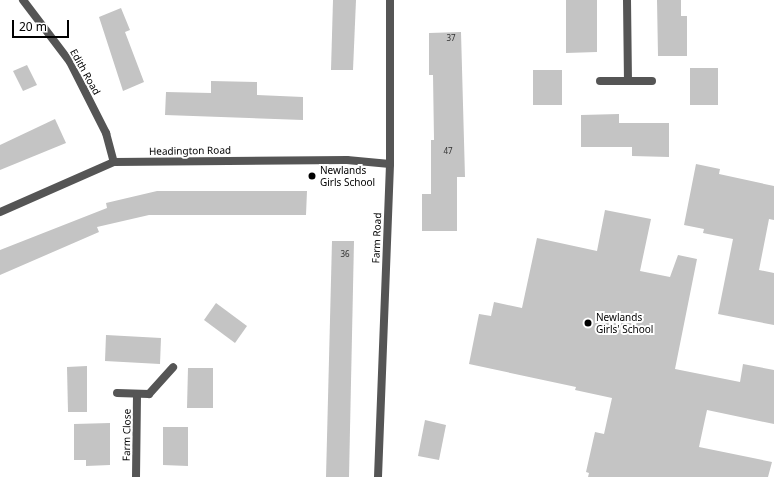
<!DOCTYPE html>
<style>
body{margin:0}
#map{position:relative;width:774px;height:477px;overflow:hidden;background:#fff;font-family:"Noto Sans",sans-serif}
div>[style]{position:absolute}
.building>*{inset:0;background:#c4c4c4}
.street>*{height:8px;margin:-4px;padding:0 4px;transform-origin:4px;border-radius:4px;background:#555}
.dots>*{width:11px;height:11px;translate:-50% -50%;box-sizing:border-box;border:2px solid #fff;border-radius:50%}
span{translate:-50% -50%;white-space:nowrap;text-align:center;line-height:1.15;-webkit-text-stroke:4px #fff;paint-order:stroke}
.number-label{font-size:8px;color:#313131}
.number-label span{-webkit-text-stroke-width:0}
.street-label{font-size:10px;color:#000}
.poi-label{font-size:10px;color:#000}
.left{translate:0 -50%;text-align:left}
.scale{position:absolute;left:12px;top:20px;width:57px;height:18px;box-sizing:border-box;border:2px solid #000;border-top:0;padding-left:5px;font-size:12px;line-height:14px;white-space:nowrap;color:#000;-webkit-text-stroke:3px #fff;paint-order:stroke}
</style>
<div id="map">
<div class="building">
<div style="clip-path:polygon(333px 0,356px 0,353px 70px,331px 70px)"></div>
<div style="clip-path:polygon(566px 0,597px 0,597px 52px,566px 53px)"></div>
<div style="clip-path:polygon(657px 0,681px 0,681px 16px,687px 16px,687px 56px,658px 56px)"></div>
<div style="clip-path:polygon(121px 8px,130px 30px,125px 32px,144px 82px,123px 91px,99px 17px)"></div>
<div style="clip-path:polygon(461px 32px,465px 177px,457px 177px,457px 231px,422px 231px,422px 194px,431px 194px,431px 140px,434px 140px,433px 75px,429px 75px,429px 33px)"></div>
<div style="clip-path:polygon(27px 65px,37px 85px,23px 91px,13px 71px)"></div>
<div style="clip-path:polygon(690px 68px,718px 68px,718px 105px,690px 105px)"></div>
<div style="clip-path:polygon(533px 70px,562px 70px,562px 105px,533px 105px)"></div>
<div style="clip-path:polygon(211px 81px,257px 82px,257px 95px,303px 97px,303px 120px,165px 115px,166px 92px,211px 93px)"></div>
<div style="clip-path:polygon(619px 114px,619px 123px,669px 123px,669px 157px,632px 156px,632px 147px,581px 147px,581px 115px)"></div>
<div style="clip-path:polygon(55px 119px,66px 143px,0 170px,0 145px)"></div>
<div style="clip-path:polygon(696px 164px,720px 169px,719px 174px,774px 186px,774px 220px,769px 219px,759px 270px,774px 273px,774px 325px,718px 314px,733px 239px,703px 233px,704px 229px,684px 225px)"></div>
<div style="clip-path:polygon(157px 191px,307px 191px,306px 215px,149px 215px,97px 227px,99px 232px,0 275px,0 250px,107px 208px,106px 203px)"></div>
<div style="clip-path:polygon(605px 210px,651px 219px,640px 271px,670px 277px,678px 255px,697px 259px,675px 369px,740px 382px,743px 364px,774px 370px,774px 424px,707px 410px,699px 447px,772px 462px,768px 477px,588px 477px,589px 473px,586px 472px,595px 432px,604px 434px,612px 398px,575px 390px,576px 387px,469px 364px,479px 314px,491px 316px,494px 302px,522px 308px,537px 238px,597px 251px)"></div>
<div style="clip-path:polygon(332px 241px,354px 241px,349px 477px,326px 477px)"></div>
<div style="clip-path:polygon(216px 303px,247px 326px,235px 343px,204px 320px)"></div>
<div style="clip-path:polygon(106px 335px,161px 338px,160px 364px,105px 361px)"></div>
<div style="clip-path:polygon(87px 366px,87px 412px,68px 412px,67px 367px)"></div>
<div style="clip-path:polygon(188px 368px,213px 368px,213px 408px,187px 408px)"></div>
<div style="clip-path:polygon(425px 420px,446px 425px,439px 460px,418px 456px)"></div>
<div style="clip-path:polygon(110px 423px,110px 465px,86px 466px,86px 460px,74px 460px,74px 424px)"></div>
<div style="clip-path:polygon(163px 427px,188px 427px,188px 466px,163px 465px)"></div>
</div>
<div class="street">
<div style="left:23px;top:0;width:78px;rotate:52.8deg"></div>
<div style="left:70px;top:62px;width:80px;rotate:63.1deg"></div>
<div style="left:106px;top:133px;width:30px;rotate:75deg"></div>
<div style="left:627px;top:0;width:80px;rotate:89.3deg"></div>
<div style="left:600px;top:81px;width:52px"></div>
<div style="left:0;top:212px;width:124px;rotate:-23.7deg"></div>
<div style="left:114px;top:162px;width:233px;rotate:-0.5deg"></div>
<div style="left:347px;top:160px;width:43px;rotate:5.3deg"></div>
<div style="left:117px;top:393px;width:32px;rotate:2deg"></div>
<div style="left:149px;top:394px;width:36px;rotate:-48deg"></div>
<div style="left:136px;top:477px;width:83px;rotate:-89.3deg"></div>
<div style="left:378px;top:477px;width:313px;rotate:-87.8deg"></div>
<div style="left:390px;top:164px;width:164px;rotate:-90deg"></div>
</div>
<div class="dots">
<div style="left:312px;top:176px;background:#000"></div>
<div style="left:588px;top:323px;background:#000"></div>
</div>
<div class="number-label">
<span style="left:451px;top:38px">37</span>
<span style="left:448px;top:151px">47</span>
<span style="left:345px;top:254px">36</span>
</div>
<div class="street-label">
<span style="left:85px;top:72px;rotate:61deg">Edith Road</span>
<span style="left:190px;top:151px;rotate:-1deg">Headington Road</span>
<span style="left:377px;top:238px;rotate:-88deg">Farm Road</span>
<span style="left:127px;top:435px;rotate:-89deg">Farm Close</span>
</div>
<div class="poi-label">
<span class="left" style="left:320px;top:176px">Newlands<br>Girls School</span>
<span class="left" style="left:596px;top:323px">Newlands<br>Girls' School</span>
</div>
<div class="scale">20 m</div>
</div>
